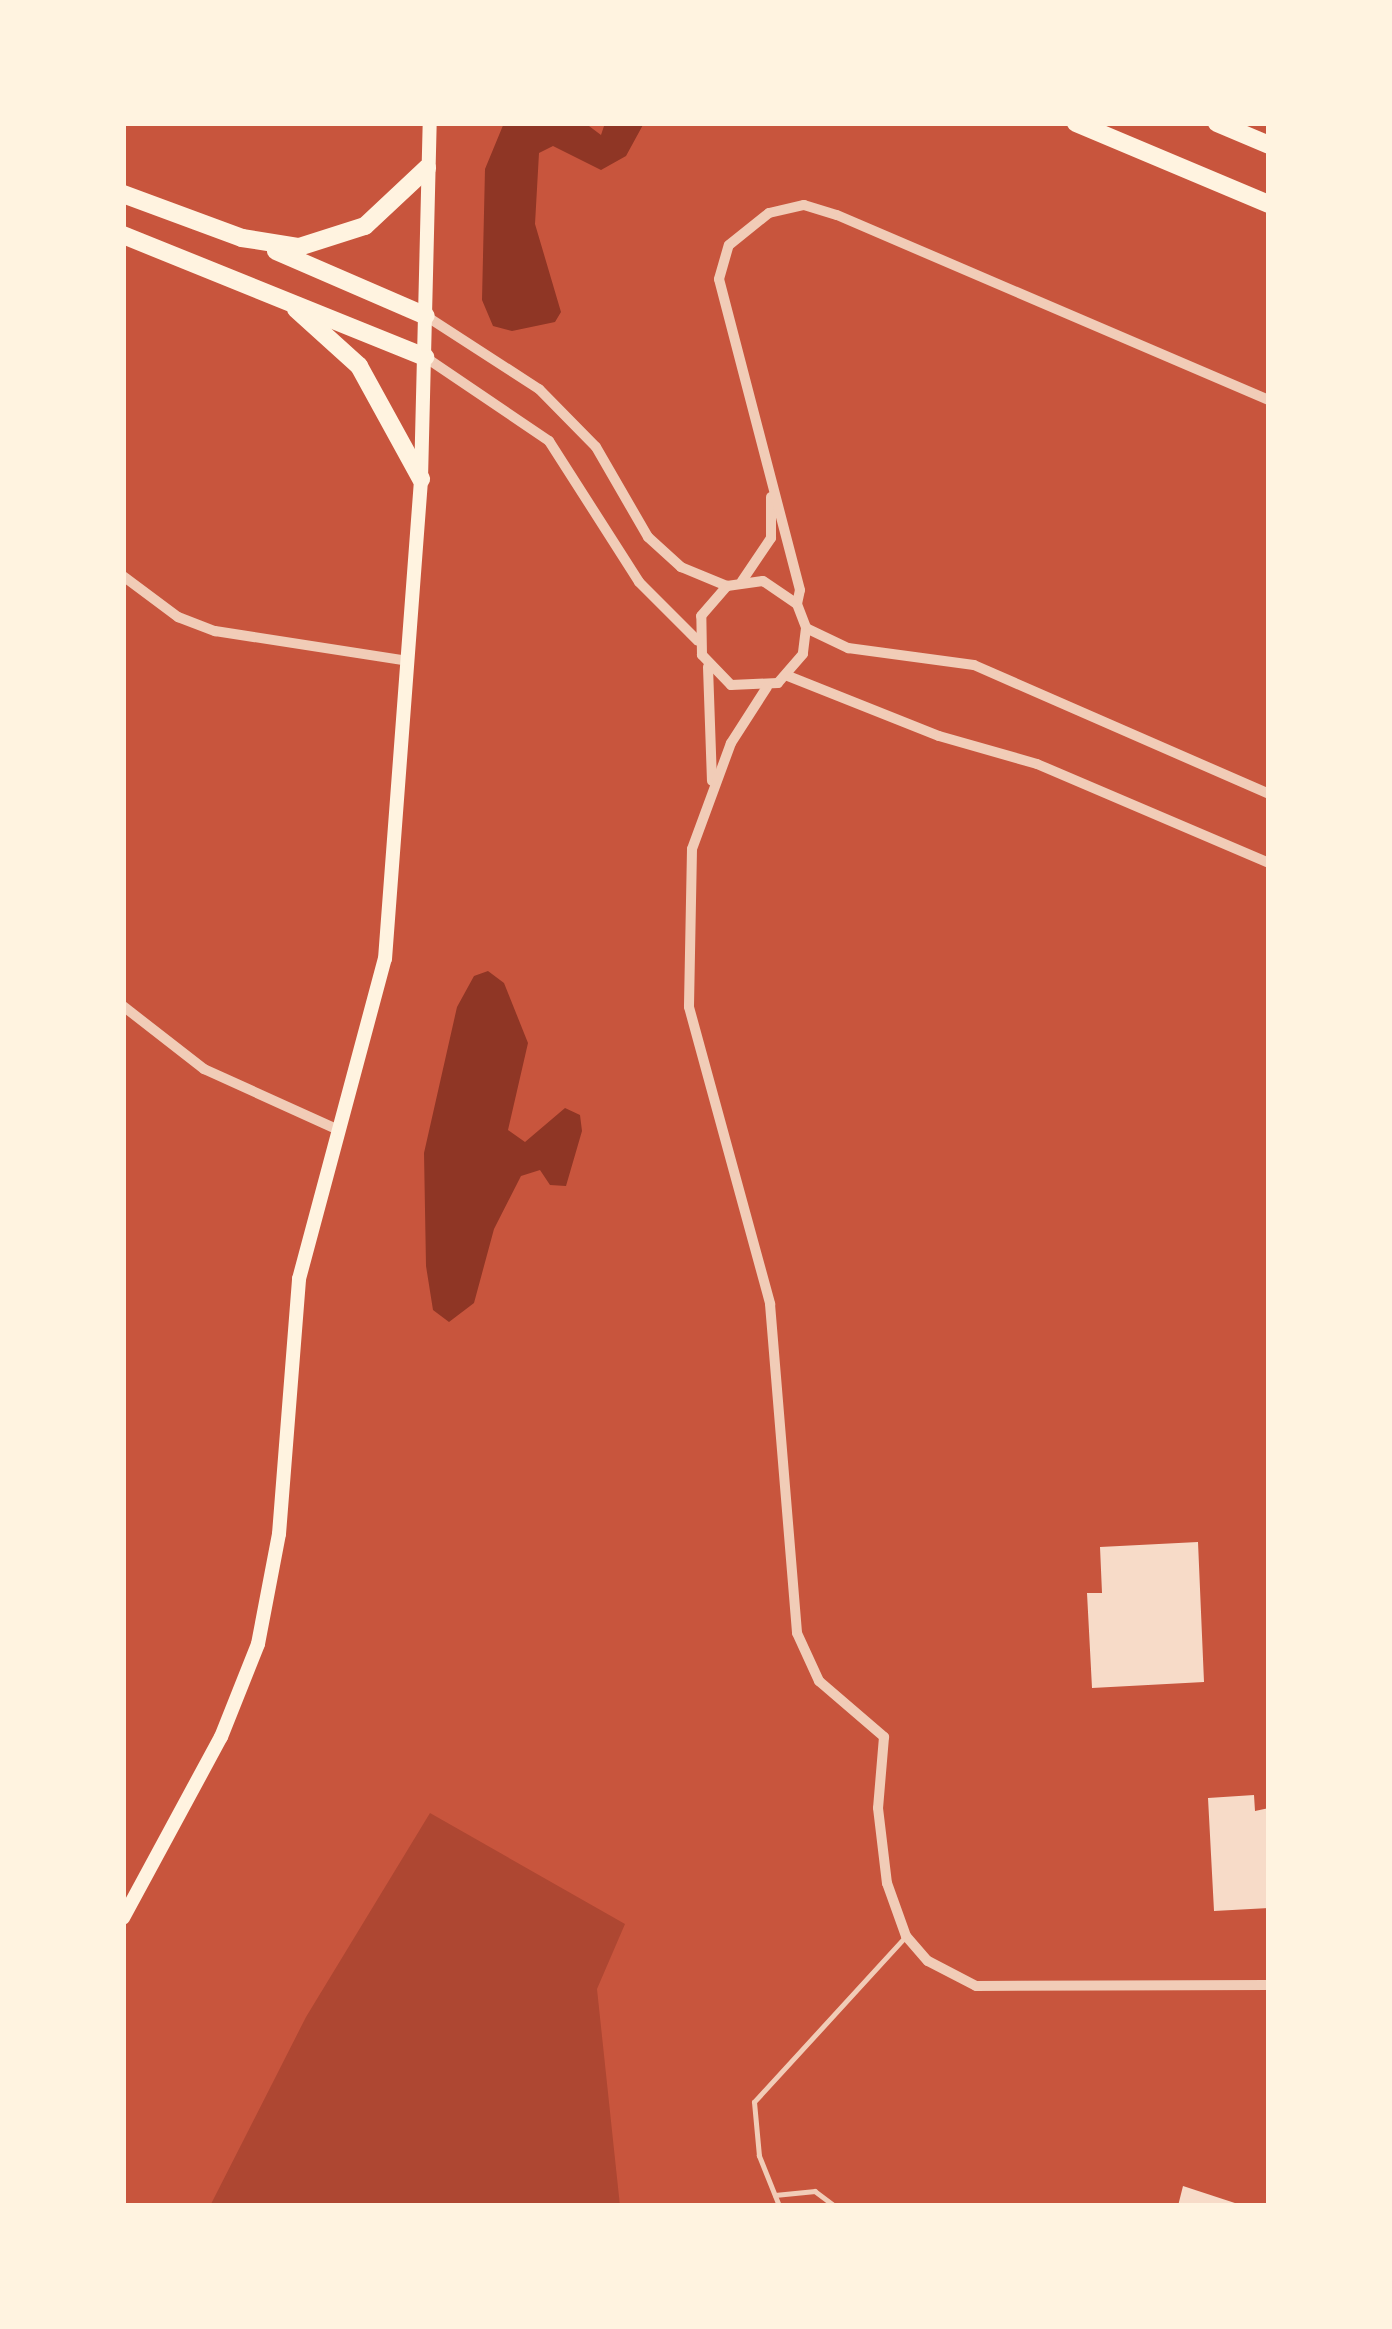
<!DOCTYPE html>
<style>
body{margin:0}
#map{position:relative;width:1392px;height:2329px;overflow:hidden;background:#c8553d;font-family:"Varela Round",sans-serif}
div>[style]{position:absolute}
.green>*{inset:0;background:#ae4732}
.water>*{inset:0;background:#8f3625}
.building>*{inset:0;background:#f7dbc8}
.service>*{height:4.5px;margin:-2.25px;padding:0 2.25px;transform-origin:2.25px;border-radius:2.25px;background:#f1ccb7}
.minor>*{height:10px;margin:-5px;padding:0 5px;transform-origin:5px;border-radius:5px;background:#f1ccb7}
.secondary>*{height:14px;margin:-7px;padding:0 7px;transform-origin:7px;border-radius:7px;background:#fff3e0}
.motorway>*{height:18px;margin:-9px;padding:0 9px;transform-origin:9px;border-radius:9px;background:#fff3e0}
span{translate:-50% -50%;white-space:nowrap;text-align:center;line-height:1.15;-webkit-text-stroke:9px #fff3e0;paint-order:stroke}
.frame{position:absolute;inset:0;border:126px solid #fff3e0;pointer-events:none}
</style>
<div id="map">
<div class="green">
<div style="clip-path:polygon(430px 1813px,625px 1924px,597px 1989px,620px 2206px,210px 2206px,306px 2017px)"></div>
</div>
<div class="water">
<div style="clip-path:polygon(504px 123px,585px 123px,601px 135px,605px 123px,644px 123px,626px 156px,601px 170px,553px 146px,539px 153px,535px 224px,561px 312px,555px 322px,512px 331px,493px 326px,482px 300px,485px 169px)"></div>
<div style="clip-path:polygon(488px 971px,504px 983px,528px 1043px,508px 1130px,525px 1142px,565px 1108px,580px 1115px,582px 1131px,566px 1186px,550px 1185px,540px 1170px,521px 1176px,494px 1229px,474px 1303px,449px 1322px,433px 1310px,426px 1266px,424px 1153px,457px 1007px,474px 976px)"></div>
</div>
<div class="building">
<div style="clip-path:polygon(1198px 1542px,1204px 1682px,1092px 1688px,1087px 1593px,1102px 1593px,1100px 1547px)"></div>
<div style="clip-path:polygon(1254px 1795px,1255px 1811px,1269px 1808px,1269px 1908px,1214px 1911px,1208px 1798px)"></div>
<div style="clip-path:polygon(1183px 2186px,1241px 2205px,1240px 2206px,1178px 2206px)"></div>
</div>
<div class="service">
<div style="left:775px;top:2195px;width:40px;rotate:-5.7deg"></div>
<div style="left:815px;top:2191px;width:25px;rotate:37deg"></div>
<div style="left:779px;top:2206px;width:54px;rotate:-111.8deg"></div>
<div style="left:759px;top:2156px;width:54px;rotate:-95.3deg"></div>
<div style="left:754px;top:2102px;width:225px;rotate:-47.5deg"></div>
</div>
<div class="minor">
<div style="left:426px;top:316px;width:135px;rotate:32.9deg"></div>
<div style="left:539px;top:389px;width:81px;rotate:45.5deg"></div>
<div style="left:596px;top:447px;width:104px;rotate:60deg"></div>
<div style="left:648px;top:537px;width:45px;rotate:42.3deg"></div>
<div style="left:681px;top:567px;width:50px;rotate:22.4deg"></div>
<div style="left:727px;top:586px;width:36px;rotate:-8deg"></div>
<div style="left:763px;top:581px;width:41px;rotate:34.1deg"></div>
<div style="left:797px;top:604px;width:26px;rotate:69deg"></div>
<div style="left:806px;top:628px;width:26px;rotate:97deg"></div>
<div style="left:803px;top:654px;width:38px;rotate:131deg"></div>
<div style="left:778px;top:683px;width:47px;rotate:177.6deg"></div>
<div style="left:731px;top:685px;width:42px;rotate:-134deg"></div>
<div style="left:702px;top:655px;width:39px;rotate:-91deg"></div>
<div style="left:701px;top:616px;width:40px;rotate:-49deg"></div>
<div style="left:425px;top:357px;width:150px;rotate:34.1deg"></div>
<div style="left:549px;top:441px;width:167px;rotate:57.4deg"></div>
<div style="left:639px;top:582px;width:83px;rotate:45deg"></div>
<div style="left:123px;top:576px;width:69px;rotate:36.7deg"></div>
<div style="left:178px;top:617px;width:40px;rotate:21deg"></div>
<div style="left:215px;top:631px;width:195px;rotate:8.8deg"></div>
<div style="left:742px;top:581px;width:52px;rotate:-56deg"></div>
<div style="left:771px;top:538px;width:41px;rotate:-90deg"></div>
<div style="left:797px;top:604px;width:14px;rotate:-78deg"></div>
<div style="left:800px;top:590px;width:321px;rotate:-104.6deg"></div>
<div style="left:719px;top:279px;width:35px;rotate:-74deg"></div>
<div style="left:729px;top:245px;width:51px;rotate:-38.7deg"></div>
<div style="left:769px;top:213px;width:36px;rotate:-13deg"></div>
<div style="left:804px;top:205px;width:34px;rotate:17deg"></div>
<div style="left:837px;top:215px;width:470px;rotate:23.2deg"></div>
<div style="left:806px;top:628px;width:47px;rotate:25.5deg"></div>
<div style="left:848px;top:648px;width:127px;rotate:7.7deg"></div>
<div style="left:974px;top:665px;width:322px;rotate:23.6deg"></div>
<div style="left:708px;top:667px;width:114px;rotate:88deg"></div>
<div style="left:788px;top:676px;width:162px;rotate:21.7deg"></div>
<div style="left:939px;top:736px;width:102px;rotate:15.9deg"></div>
<div style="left:1037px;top:764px;width:252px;rotate:23.1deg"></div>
<div style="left:767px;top:687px;width:67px;rotate:122.7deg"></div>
<div style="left:731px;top:743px;width:113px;rotate:110.2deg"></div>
<div style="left:692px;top:849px;width:158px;rotate:91.1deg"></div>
<div style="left:689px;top:1007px;width:308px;rotate:74.7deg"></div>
<div style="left:770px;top:1304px;width:330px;rotate:85.3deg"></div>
<div style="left:797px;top:1633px;width:53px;rotate:65.4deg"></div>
<div style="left:819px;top:1681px;width:86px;rotate:40.7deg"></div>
<div style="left:884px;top:1737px;width:71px;rotate:94.8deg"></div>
<div style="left:878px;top:1808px;width:76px;rotate:83.2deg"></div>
<div style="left:887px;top:1883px;width:56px;rotate:70.3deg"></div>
<div style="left:906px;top:1936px;width:33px;rotate:49deg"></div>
<div style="left:928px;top:1961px;width:54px;rotate:27.5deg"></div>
<div style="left:976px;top:1986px;width:293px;rotate:-0.2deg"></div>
<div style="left:123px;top:1006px;width:103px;rotate:37.9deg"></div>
<div style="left:204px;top:1069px;width:145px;rotate:24.4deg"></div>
</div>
<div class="secondary">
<div style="left:123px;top:1918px;width:206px;rotate:-61.6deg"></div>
<div style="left:221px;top:1737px;width:100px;rotate:-68.3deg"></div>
<div style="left:258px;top:1644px;width:112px;rotate:-79.2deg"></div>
<div style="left:279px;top:1534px;width:256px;rotate:-85.5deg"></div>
<div style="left:299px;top:1279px;width:331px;rotate:-75deg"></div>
<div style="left:385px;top:959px;width:481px;rotate:-85.7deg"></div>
<div style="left:421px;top:479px;width:356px;rotate:-88.6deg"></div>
</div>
<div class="motorway">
<div style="left:1076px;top:123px;width:209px;rotate:22.8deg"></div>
<div style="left:1217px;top:123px;width:56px;rotate:22.9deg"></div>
<div style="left:123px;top:194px;width:127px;rotate:20.3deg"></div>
<div style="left:242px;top:238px;width:58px;rotate:9deg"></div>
<div style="left:299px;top:247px;width:69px;rotate:-17.7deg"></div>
<div style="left:365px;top:226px;width:85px;rotate:-43.1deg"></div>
<div style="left:123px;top:235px;width:326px;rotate:22deg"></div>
<div style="left:276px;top:251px;width:163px;rotate:23.4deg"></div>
<div style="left:296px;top:309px;width:85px;rotate:42.1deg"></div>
<div style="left:359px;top:366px;width:129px;rotate:61.2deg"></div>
</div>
<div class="frame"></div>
</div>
